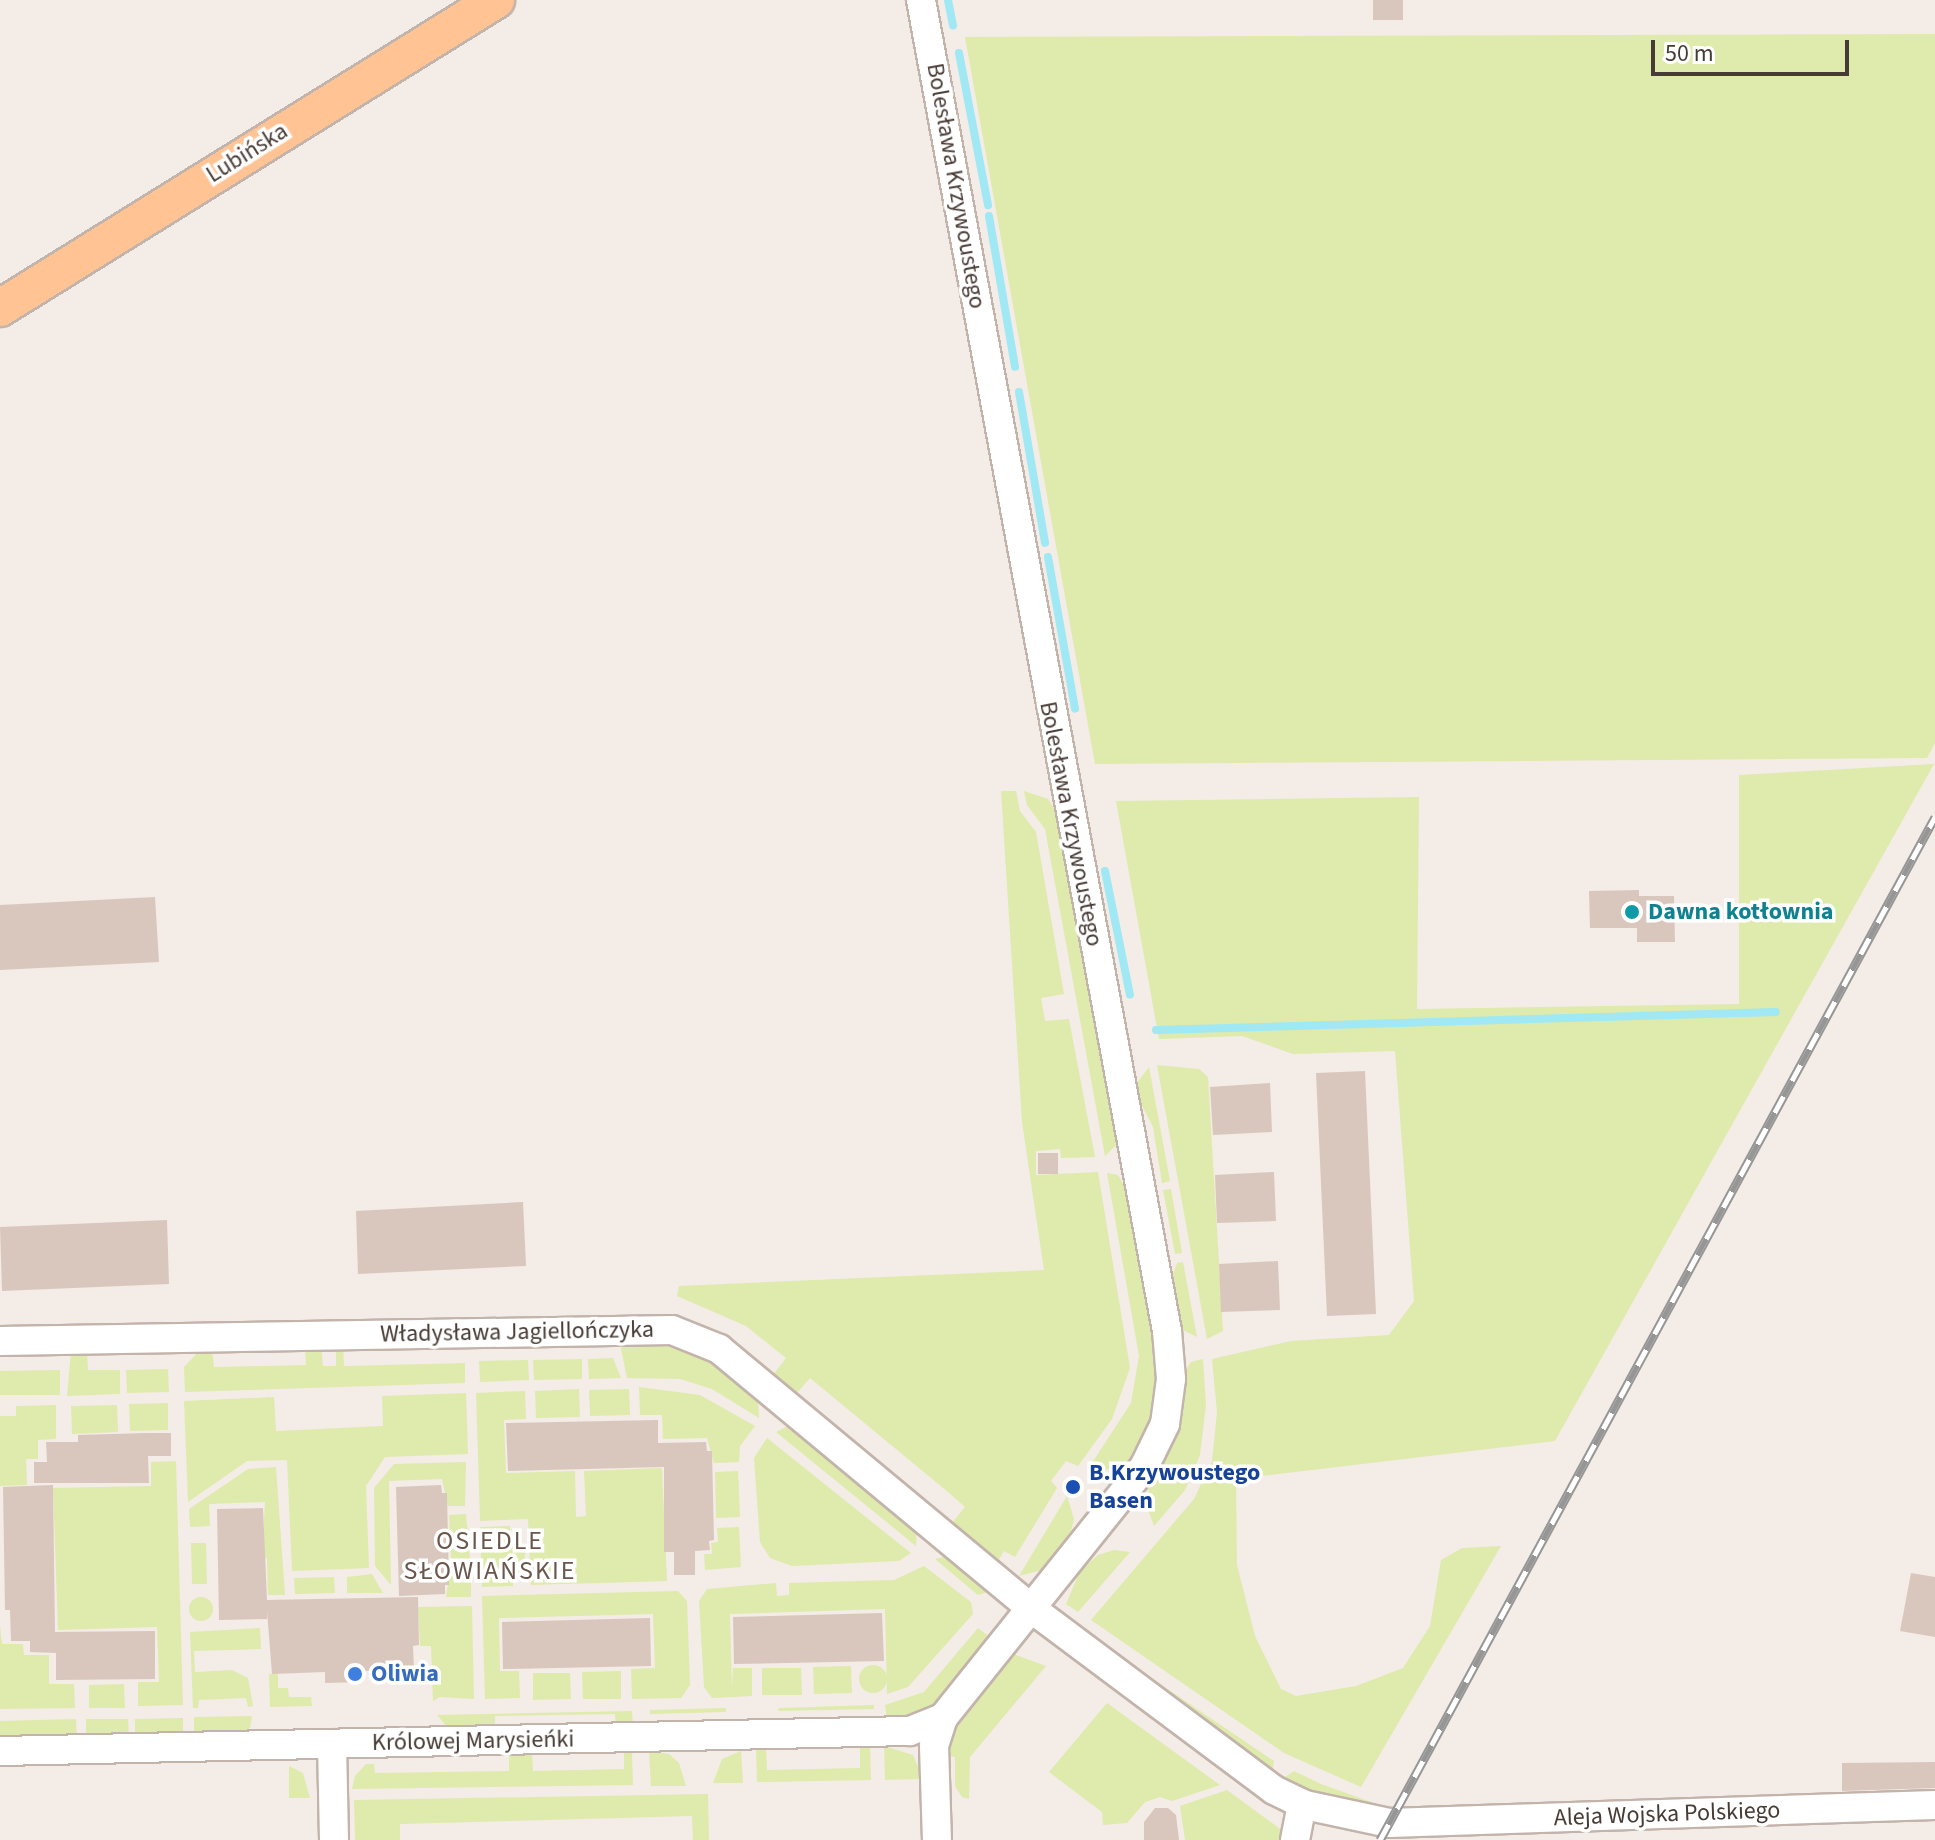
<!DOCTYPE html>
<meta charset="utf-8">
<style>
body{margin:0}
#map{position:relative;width:1935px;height:1840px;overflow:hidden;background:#f4ece6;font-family:"Source Sans 3",sans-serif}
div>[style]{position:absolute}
.green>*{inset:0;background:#dfeaad}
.round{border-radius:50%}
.stream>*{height:8px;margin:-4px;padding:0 4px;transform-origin:4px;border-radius:4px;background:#9fe8f4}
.building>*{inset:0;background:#d9c7be}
.roads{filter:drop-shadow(2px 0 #c3b4ab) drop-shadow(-2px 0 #c3b4ab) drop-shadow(0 2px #c3b4ab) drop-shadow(0 -2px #c3b4ab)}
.minor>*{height:28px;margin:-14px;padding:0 14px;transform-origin:14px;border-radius:14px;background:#fff}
.major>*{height:36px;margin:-18px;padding:0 18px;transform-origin:18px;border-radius:18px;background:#ffc394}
.rail>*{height:9px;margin-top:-4.5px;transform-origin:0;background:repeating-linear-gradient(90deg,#fff 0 18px,#969696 0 36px);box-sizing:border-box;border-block:2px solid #969696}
.dots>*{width:22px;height:22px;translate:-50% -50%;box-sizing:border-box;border:4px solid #fff;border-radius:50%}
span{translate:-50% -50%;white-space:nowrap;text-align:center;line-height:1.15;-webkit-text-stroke:7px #fff;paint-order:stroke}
.street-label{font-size:24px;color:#473b35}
.culture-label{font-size:24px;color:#0d838f;font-weight:700}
.left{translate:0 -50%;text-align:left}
.transit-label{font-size:24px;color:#164399;font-weight:700}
.shop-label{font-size:24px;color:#366cbe;font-weight:700}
.neighbourhood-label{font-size:26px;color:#6a564c;letter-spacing:2px}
.scale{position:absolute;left:1651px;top:40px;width:198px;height:36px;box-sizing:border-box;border:4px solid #473b35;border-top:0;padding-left:10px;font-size:24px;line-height:28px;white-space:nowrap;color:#473b35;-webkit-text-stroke:6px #fff;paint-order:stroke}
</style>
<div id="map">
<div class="green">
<div style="clip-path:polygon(1935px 34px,1935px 743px,1927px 758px,1095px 764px,965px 37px)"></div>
<div style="clip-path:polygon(1934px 764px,1555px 1441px,1236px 1479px,1237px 1565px,1255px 1636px,1281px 1689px,1296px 1696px,1356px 1686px,1403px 1668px,1430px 1626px,1441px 1560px,1462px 1548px,1501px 1546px,1361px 1787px,1284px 1753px,1091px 1620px,1194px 1499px,1212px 1461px,1217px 1412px,1212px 1359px,1291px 1341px,1389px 1335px,1414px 1301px,1395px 1051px,1293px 1054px,1242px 1036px,1159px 1039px,1116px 801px,1419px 797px,1417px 1009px,1739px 1004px,1739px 775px)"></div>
<div style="clip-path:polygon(1001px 791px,1016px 791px,1020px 811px,1036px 832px,1064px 994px,1041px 998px,1045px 1021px,1069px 1019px,1095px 1157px,1061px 1158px,1060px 1149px,1036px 1151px,1036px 1175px,1098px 1172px,1130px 1368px,1112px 1419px,1078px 1466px,1066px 1461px,1051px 1481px,1057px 1488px,1015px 1557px,1004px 1551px,997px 1563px,952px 1523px,965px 1507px,948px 1492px,810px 1378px,796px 1394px,773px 1375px,786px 1358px,746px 1326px,677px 1296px,679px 1286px,1044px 1270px,1022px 1122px)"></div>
<div style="clip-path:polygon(1024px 791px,1048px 799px,1058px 815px,1119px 1142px,1105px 1156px,1045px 829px,1027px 805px)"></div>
<div style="clip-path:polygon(1157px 1065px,1199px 1069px,1208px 1077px,1223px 1331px,1207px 1339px)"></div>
<div style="clip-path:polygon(1149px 1067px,1170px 1181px,1162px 1183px,1153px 1127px,1133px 1088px)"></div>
<div style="clip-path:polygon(1107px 1173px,1118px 1175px,1127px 1191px,1158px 1365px,1153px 1424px,1132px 1461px,1097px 1473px,1088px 1469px,1131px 1403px,1139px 1356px)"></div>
<div style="clip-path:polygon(1171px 1189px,1182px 1253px,1175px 1254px,1163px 1190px)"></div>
<div style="clip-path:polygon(1183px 1262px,1197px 1337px,1179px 1328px,1171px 1279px,1177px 1263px)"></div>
<div style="clip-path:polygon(651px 1338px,689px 1348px,724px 1367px,758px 1399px,759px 1418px,712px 1389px,680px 1379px,627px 1378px,619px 1339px)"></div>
<div style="clip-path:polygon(305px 1346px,321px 1346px,323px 1366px,336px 1366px,336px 1346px,343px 1346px,344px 1366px,465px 1363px,465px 1383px,185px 1392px,184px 1367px,200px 1350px,212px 1350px,214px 1367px,306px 1365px)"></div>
<div style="clip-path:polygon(71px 1352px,87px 1352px,88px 1370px,120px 1370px,120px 1394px,67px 1396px)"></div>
<div style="clip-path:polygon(613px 1358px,621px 1378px,589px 1379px,588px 1359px)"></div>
<div style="clip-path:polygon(582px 1359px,582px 1379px,534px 1380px,533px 1360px)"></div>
<div style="clip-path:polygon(1203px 1359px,1206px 1405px,1200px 1455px,1185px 1490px,1154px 1526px,1147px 1507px,1149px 1486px,1177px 1431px,1184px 1373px,1191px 1362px)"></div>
<div style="clip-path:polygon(528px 1360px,529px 1380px,480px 1382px,479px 1361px)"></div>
<div style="clip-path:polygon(168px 1369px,169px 1392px,127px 1393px,126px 1370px)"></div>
<div style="clip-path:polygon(60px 1370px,60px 1395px,0 1395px,0 1371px)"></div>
<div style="clip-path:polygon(639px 1387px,700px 1395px,755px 1426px,740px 1446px,739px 1462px,714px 1463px,707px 1438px,663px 1439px,662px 1415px,640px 1415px)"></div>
<div style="clip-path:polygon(579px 1389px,580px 1417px,536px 1418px,535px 1391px)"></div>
<div style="clip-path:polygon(629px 1389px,630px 1415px,590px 1416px,589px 1390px)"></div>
<div style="clip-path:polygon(525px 1391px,526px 1419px,504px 1420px,506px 1473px,575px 1471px,576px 1517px,586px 1516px,584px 1471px,662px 1468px,667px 1581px,531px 1585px,528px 1519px,480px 1521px,476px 1393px)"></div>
<div style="clip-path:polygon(466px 1393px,468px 1454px,385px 1457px,366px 1486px,369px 1568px,292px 1571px,287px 1460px,247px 1461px,188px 1502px,184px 1401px,274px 1397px,276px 1431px,383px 1426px,382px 1396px)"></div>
<div style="clip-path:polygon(168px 1403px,168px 1430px,130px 1431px,129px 1404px)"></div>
<div style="clip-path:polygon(56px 1405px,56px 1439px,38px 1440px,38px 1459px,26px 1459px,27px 1485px,0 1486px,0 1416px,16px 1416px,16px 1406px)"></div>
<div style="clip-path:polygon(117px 1405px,118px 1432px,72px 1434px,71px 1406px)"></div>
<div style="clip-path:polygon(786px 1427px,797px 1428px,917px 1526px,916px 1546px,776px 1432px)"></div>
<div style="clip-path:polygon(767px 1438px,897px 1542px,911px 1553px,899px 1561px,792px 1566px,770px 1558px,760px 1542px,754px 1458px)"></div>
<div style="clip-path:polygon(176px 1461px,183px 1705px,138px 1706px,138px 1682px,159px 1682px,157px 1627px,58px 1630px,53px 1488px,151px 1486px,151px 1462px)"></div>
<div style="clip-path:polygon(466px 1462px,465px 1506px,448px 1506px,442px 1479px,389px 1481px,391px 1585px,375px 1566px,374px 1488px,394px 1464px)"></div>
<div style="clip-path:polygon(276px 1467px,285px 1595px,268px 1595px,267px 1558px,262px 1558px,265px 1502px,209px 1504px,210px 1526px,190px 1527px,189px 1509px,248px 1469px)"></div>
<div style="clip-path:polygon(738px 1471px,740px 1517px,716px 1518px,715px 1472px)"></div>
<div style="clip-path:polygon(1067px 1496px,1074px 1519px,1068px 1543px,1049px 1568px,1019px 1576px)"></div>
<div style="clip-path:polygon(466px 1514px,470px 1559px,451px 1560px,449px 1515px)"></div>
<div style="clip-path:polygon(510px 1526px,510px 1535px,525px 1547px,525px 1570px,513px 1579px,513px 1586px,482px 1587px,480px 1527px)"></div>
<div style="clip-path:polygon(739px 1527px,741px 1567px,705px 1570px,704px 1554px,712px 1554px,711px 1543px,718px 1542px,717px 1528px)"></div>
<div style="clip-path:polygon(191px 1543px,206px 1543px,207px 1584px,192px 1584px)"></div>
<div style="clip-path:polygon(1114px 1550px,1130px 1552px,1078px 1612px,1066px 1604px,1080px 1571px,1098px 1555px)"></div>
<div style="clip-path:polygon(948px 1556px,992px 1591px,978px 1595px,935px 1559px)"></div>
<div style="clip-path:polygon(924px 1566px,971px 1602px,973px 1614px,908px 1687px,887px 1694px,885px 1609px,730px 1614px,732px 1690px,733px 1668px,752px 1668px,752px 1696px,712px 1698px,704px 1687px,699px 1601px,707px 1589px,776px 1583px,777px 1596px,789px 1595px,789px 1583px,894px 1580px)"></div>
<div style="clip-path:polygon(450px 1571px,471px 1571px,471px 1597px,446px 1597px)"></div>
<div style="clip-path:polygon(372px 1574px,383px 1593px,347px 1593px,347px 1577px)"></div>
<div style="clip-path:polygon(334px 1577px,335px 1593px,295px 1594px,294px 1578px)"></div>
<div style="clip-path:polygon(678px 1591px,687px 1601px,690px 1685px,681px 1698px,632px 1699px,631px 1669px,655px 1668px,653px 1614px,499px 1618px,500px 1671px,519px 1671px,520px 1698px,485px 1699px,482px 1596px)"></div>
<div class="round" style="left:189px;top:1597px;width:24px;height:24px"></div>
<div style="clip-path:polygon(472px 1606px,474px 1699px,440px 1697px,433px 1701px,431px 1646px,420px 1646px,418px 1607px)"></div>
<div style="clip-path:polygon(0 1625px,2px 1644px,23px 1644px,24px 1655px,49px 1655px,49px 1684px,74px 1684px,75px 1708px,0 1709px)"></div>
<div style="clip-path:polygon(260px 1628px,261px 1649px,194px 1651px,195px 1672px,232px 1670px,248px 1678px,253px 1706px,248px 1707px,246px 1698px,199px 1700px,198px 1708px,193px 1708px,190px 1632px)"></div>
<div style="clip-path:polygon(978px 1628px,992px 1639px,941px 1702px,921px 1717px,887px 1720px,885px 1705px,924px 1692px)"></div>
<div style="clip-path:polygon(1013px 1654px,1046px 1666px,970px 1757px,969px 1799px,962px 1797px,955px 1786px,955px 1757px,948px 1756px,955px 1730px)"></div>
<div class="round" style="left:859px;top:1665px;width:28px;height:28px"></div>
<div style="clip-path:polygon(851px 1666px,852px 1693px,814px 1694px,813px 1667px)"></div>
<div style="clip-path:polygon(762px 1668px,801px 1668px,802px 1695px,762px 1695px)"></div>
<div style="clip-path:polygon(1138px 1669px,1274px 1761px,1272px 1775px,1134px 1675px)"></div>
<div style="clip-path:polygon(621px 1671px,621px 1699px,583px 1699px,582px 1672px)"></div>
<div style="clip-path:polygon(278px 1673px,278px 1688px,288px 1688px,289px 1697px,311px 1697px,312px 1706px,270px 1707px,269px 1674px)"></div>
<div style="clip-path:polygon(533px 1673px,570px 1673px,571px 1699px,533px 1700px)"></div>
<div style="clip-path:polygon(124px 1684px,125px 1708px,89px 1708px,89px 1685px)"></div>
<div style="clip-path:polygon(1107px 1703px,1220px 1785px,1172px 1801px,1160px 1797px,1145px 1802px,1127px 1823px,1103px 1825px,1102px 1812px,1049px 1772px)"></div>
<div style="clip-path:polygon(874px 1705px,874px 1709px,778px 1711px,779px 1708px)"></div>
<div style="clip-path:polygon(726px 1708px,726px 1712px,650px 1714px,650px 1710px)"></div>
<div style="clip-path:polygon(632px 1711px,633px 1727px,616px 1727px,615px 1714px,495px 1716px,495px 1728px,448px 1728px,437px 1715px)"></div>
<div style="clip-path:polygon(252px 1716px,250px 1728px,239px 1736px,194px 1736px,194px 1717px)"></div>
<div style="clip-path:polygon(183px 1718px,183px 1738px,135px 1739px,135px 1719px)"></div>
<div style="clip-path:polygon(76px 1719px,77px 1741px,0 1743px,0 1721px)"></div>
<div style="clip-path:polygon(86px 1719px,128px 1719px,129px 1739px,86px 1739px)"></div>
<div style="clip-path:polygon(860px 1745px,870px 1745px,871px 1780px,757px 1782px,756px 1748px,766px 1748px,767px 1770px,860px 1768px)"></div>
<div style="clip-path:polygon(884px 1746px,913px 1755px,923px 1779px,885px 1780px)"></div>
<div style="clip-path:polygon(649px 1751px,669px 1754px,679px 1763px,686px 1786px,651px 1786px)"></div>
<div style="clip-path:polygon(741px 1751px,743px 1783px,713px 1783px,722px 1759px)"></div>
<div style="clip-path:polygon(624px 1752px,632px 1752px,633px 1785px,352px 1789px,355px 1776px,366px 1764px,374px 1764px,375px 1773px,509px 1771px,509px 1754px,532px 1753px,533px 1771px,624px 1769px)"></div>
<div style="clip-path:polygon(289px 1766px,303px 1773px,310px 1798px,289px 1798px)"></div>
<div style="clip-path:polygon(1294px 1771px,1321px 1784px,1388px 1808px,1305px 1792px,1282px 1779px)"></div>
<div style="clip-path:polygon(1227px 1790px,1287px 1834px,1283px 1840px,1185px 1840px,1180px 1806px)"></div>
<div style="clip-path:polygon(708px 1794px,709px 1840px,693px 1840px,692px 1816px,400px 1824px,400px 1840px,355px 1840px,354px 1800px)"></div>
</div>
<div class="stream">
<div style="left:948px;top:0;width:26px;rotate:79deg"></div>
<div style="left:959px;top:53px;width:155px;rotate:79.2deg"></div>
<div style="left:989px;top:216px;width:153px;rotate:80.2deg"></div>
<div style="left:1019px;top:392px;width:153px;rotate:80.2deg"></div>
<div style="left:1048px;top:557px;width:154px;rotate:79.9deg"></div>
<div style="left:1105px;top:871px;width:126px;rotate:78.6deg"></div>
<div style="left:1156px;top:1030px;width:620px;rotate:-1.66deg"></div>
</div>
<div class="building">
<div style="clip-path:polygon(1373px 0,1403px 0,1403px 20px,1373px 20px)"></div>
<div style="clip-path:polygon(1639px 890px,1639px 896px,1674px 896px,1675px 942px,1637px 942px,1637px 928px,1590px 928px,1589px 891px)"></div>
<div style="clip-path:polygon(155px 897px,159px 962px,0 970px,0 905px)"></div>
<div style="clip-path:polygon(1365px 1071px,1376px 1314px,1327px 1316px,1316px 1073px)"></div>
<div style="clip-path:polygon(1270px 1083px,1272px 1132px,1213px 1135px,1210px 1087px)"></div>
<div style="clip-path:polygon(1038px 1153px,1058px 1153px,1058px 1174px,1038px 1174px)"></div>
<div style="clip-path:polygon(1274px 1172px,1276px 1221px,1217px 1223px,1215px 1175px)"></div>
<div style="clip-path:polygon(523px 1202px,526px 1266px,358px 1274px,356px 1211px)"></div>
<div style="clip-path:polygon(167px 1220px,169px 1284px,2px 1291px,0 1227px)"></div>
<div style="clip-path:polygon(1278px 1261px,1280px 1310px,1221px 1312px,1219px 1264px)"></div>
<div style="clip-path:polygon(658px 1420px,658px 1443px,706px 1442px,707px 1451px,712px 1451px,714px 1540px,709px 1541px,710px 1550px,695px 1551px,695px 1575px,674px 1575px,674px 1552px,664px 1552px,664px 1467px,508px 1471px,506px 1423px)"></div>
<div style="clip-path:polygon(147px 1433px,171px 1433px,171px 1456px,148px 1456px,149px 1483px,34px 1483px,34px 1462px,47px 1462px,46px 1442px,78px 1442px,78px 1435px)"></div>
<div style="clip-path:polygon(53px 1485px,55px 1632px,155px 1631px,155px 1679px,56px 1680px,56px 1653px,30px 1652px,30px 1641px,11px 1641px,10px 1610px,5px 1610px,3px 1487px)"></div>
<div style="clip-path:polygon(441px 1485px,442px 1493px,447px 1493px,449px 1585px,445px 1585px,445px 1594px,399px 1596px,396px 1487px)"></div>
<div style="clip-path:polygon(263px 1508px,267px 1600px,418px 1597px,419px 1645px,413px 1646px,414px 1670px,362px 1671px,362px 1682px,325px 1683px,325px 1672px,272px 1674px,267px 1611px,267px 1619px,219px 1620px,217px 1509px)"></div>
<div style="clip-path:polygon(1911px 1573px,1935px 1577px,1935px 1637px,1900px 1631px)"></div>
<div style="clip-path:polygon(882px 1613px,884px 1661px,734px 1664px,733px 1617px)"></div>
<div style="clip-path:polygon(650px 1618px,651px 1666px,503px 1669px,502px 1622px)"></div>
<div style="clip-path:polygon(1935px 1762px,1935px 1788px,1842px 1791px,1842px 1763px)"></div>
<div style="clip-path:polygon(1155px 1808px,1168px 1808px,1176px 1815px,1179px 1840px,1144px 1840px,1144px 1822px)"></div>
</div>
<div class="roads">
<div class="minor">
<div style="left:921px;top:0;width:1354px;rotate:79.53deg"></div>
<div style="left:1167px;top:1331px;width:48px;rotate:85.2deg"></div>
<div style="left:1171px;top:1379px;width:45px;rotate:97.6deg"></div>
<div style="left:1165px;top:1424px;width:48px;rotate:116deg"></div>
<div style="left:1144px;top:1467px;width:322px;rotate:128.7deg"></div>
<div style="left:943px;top:1718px;width:29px;rotate:108deg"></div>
<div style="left:934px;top:1746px;width:94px;rotate:88.2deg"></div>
<div style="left:0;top:1341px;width:672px;rotate:-0.94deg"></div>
<div style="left:672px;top:1330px;width:51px;rotate:22deg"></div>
<div style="left:719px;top:1349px;width:407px;rotate:39.7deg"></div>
<div style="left:1032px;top:1609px;width:302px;rotate:36.8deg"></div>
<div style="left:1274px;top:1790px;width:34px;rotate:26deg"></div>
<div style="left:1305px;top:1805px;width:86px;rotate:12.1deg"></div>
<div style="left:1389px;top:1823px;width:546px;rotate:-1.89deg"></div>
<div style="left:332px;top:1744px;width:96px;rotate:88.8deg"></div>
<div style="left:0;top:1751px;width:910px;rotate:-1.26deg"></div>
<div style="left:910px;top:1731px;width:35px;rotate:-22deg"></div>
<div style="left:1295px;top:1840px;width:37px;rotate:-79deg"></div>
</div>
<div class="major">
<div style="left:0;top:308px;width:584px;rotate:-31.84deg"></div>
</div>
</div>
<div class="rail">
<div style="left:1380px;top:1840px;width:1164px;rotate:-61.52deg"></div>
</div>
<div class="dots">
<div style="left:1632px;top:912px;background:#0f9aa8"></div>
<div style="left:1073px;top:1487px;background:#1a4fb4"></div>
<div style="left:355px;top:1674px;background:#3f7fe0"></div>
</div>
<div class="street-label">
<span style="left:247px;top:153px;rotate:-32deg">Lubińska</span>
<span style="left:956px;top:186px;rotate:80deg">Bolesława Krzywoustego</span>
<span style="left:1071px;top:824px;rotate:79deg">Bolesława Krzywoustego</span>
<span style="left:517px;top:1332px;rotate:-1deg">Władysława Jagiellończyka</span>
<span style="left:473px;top:1741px;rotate:-1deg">Królowej Marysieńki</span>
<span style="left:1667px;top:1814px;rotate:-2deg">Aleja Wojska Polskiego</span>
</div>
<div class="culture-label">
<span class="left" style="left:1648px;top:912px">Dawna kotłownia</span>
</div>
<div class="transit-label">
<span class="left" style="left:1089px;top:1487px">B.Krzywoustego<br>Basen</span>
</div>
<div class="shop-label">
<span class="left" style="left:371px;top:1674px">Oliwia</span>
</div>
<div class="neighbourhood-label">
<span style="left:490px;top:1556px">OSIEDLE<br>SŁOWIAŃSKIE</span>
</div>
<div class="scale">50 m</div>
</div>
